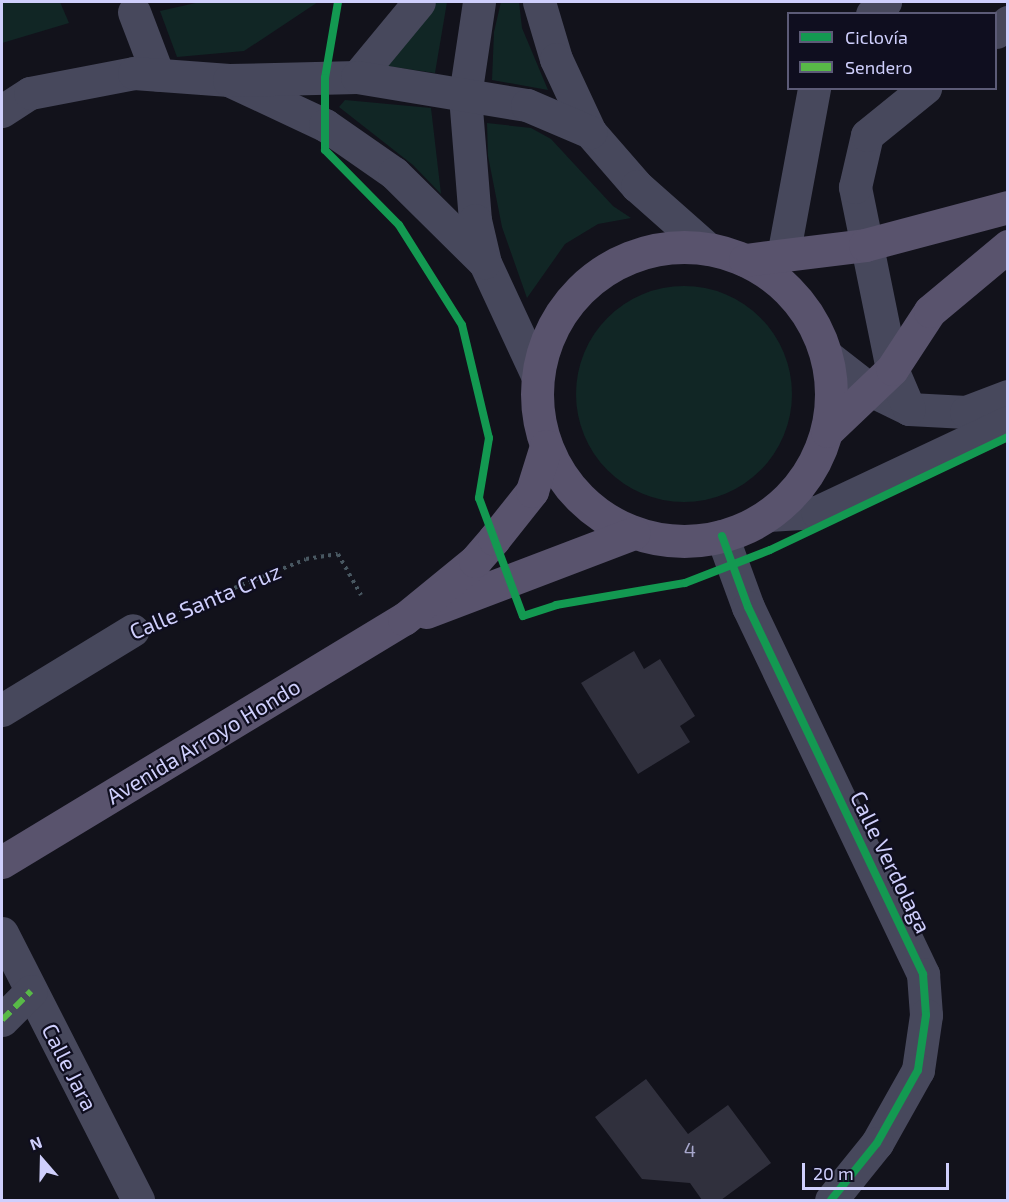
<!DOCTYPE html>
<meta charset="utf-8">
<style>
body{margin:0}
#map{position:relative;width:1009px;height:1202px;overflow:hidden;background:#12121b;font-family:"Exo 2",sans-serif}
div>[style]{position:absolute}
.green>*{inset:0;background:#112625}
.round{border-radius:50%}
.building>*{inset:0;background:#30303d}
.path>*{height:4px;margin-top:-2px;transform-origin:0;background:repeating-linear-gradient(90deg,#485761 0 3px,transparent 0 7.5px)}
.minor>*{height:33px;margin:-16.5px;padding:0 16.5px;transform-origin:16.5px;border-radius:16.5px;background:#47485c}
.major>*{height:33px;margin:-16.5px;padding:0 16.5px;transform-origin:16.5px;border-radius:16.5px;background:#59536d}
.major>.ring{margin:-16.5px;padding:0;box-sizing:content-box;background:none;border:33px solid #59536d;border-radius:50%}
.quiet>*{height:6px;margin-top:-3px;transform-origin:0;background:repeating-linear-gradient(90deg,#58b947 0 12px,transparent 0 18px)}
.cycleway>*{height:8px;margin:-4px;padding:0 4px;transform-origin:4px;border-radius:4px;background:#139951}
span{translate:-50% -50%;white-space:nowrap;text-align:center;line-height:1.15;-webkit-text-stroke:4.5px #0f0e1f;paint-order:stroke}
.number-label{font-size:20px;color:#a7a7cc}
.number-label span{-webkit-text-stroke-width:0}
.street-label{font-size:22px;color:#cfcffc}
.frame{position:absolute;inset:0;border:3px solid #cfcffc;pointer-events:none}
.legend{position:absolute;left:787px;top:12px;width:210px;height:78px;box-sizing:border-box;background:#0f0e1f;border:2px solid #5c5b77;margin:0;padding:8px 10px;list-style:none;font-size:18px;color:#cfcffc}
.legend li{display:flex;align-items:center;gap:12px;height:30px}
.legend b{width:30px;border:2px solid #5c5b77}
.north{position:absolute;left:12px;top:1130px;width:60px;height:60px;-webkit-text-stroke:4px #0f0e1f;paint-order:stroke;rotate:340deg;font-size:16px;font-weight:700;line-height:24px;text-align:center;color:#cfcffc}
.north::after{content:'';display:block;margin:auto;width:21px;height:27px;background:#cfcffc;clip-path:polygon(50% 0,100% 100%,50% 72%,0 100%)}
.scale{position:absolute;left:802px;top:1163px;width:147px;height:27px;box-sizing:border-box;border:3px solid #cfcffc;border-top:0;padding-left:8px;font-size:18px;line-height:21px;white-space:nowrap;color:#cfcffc;-webkit-text-stroke:4px #0f0e1f;paint-order:stroke}
</style>
<div id="map">
<div class="green">
<div style="clip-path:polygon(2px 2px,60px 2px,69px 23px,2px 43px)"></div>
<div style="clip-path:polygon(200px 2px,318px 2px,244px 51px,177px 57px,160px 11px)"></div>
<div style="clip-path:polygon(437px 2px,447px 2px,435px 73px,380px 65px)"></div>
<div style="clip-path:polygon(501px 2px,519px 2px,522px 28px,548px 90px,492px 80px,494px 32px)"></div>
<div style="clip-path:polygon(345px 100px,431px 108px,441px 194px,413px 165px,339px 107px)"></div>
<div style="clip-path:polygon(487px 123px,531px 128px,551px 139px,613px 206px,631px 218px,598px 224px,565px 244px,527px 298px,502px 227px,488px 156px)"></div>
<div class="round" style="left:576px;top:286px;width:216px;height:216px"></div>
</div>
<div class="building">
<div style="clip-path:polygon(634px 651px,644px 669px,660px 659px,695px 716px,680px 726px,690px 742px,638px 774px,581px 683px)"></div>
<div style="clip-path:polygon(646px 1079px,688px 1134px,728px 1105px,771px 1163px,721px 1200px,702px 1200px,690px 1183px,642px 1179px,595px 1117px)"></div>
</div>
<div class="path">
<div style="left:172px;top:613px;width:144px;rotate:-21.9deg"></div>
<div style="left:306px;top:559px;width:32px;rotate:-9deg"></div>
<div style="left:338px;top:554px;width:47px;rotate:60.7deg"></div>
</div>
<div class="minor">
<div style="left:479px;top:2px;width:95px;rotate:98.5deg"></div>
<div style="left:465px;top:96px;width:124px;rotate:85.4deg"></div>
<div style="left:475px;top:220px;width:44px;rotate:76.9deg"></div>
<div style="left:485px;top:263px;width:123px;rotate:65.1deg"></div>
<div style="left:539px;top:2px;width:59px;rotate:73.4deg"></div>
<div style="left:556px;top:59px;width:81px;rotate:65deg"></div>
<div style="left:590px;top:132px;width:72px;rotate:49deg"></div>
<div style="left:637px;top:186px;width:94px;rotate:41.5deg"></div>
<div style="left:134px;top:12px;width:67px;rotate:69.1deg"></div>
<div style="left:872px;top:14px;width:18px;rotate:-43deg"></div>
<div style="left:996px;top:32px;width:16px;rotate:-40deg"></div>
<div style="left:357px;top:77px;width:97px;rotate:-50.4deg"></div>
<div style="left:233px;top:82px;width:102px;rotate:25.1deg"></div>
<div style="left:325px;top:125px;width:84px;rotate:34.8deg"></div>
<div style="left:394px;top:173px;width:127px;rotate:44.7deg"></div>
<div style="left:2px;top:111px;width:33px;rotate:-33deg"></div>
<div style="left:30px;top:93px;width:106px;rotate:-10.9deg"></div>
<div style="left:134px;top:73px;width:95px;rotate:4.2deg"></div>
<div style="left:229px;top:80px;width:128px;rotate:-1.3deg"></div>
<div style="left:357px;top:77px;width:172px;rotate:9.4deg"></div>
<div style="left:527px;top:105px;width:69px;rotate:23.2deg"></div>
<div style="left:783px;top:256px;width:171px;rotate:-79.5deg"></div>
<div style="left:827px;top:356px;width:57px;rotate:37.9deg"></div>
<div style="left:872px;top:391px;width:41px;rotate:25.9deg"></div>
<div style="left:909px;top:409px;width:57px;rotate:3deg"></div>
<div style="left:966px;top:412px;width:45px;rotate:-20.9deg"></div>
<div style="left:909px;top:409px;width:43px;rotate:-113deg"></div>
<div style="left:892px;top:369px;width:186px;rotate:-101.5deg"></div>
<div style="left:855px;top:187px;width:53px;rotate:-77deg"></div>
<div style="left:867px;top:135px;width:75px;rotate:-39deg"></div>
<div style="left:768px;top:515px;width:49px;rotate:-3.5deg"></div>
<div style="left:817px;top:512px;width:211px;rotate:-25.2deg"></div>
<div style="left:722px;top:536px;width:76px;rotate:69.9deg"></div>
<div style="left:748px;top:607px;width:407px;rotate:64.5deg"></div>
<div style="left:923px;top:974px;width:41px;rotate:85.8deg"></div>
<div style="left:926px;top:1015px;width:56px;rotate:98.3deg"></div>
<div style="left:918px;top:1070px;width:84px;rotate:119.3deg"></div>
<div style="left:877px;top:1143px;width:73px;rotate:128.9deg"></div>
<div style="left:2px;top:710px;width:153px;rotate:-31.4deg"></div>
<div style="left:2px;top:933px;width:300px;rotate:63deg"></div>
<div style="left:2px;top:1020px;width:41px;rotate:-45deg"></div>
</div>
<div class="major">
<div class="ring" style="left:537px;top:247px;width:261px;height:261px"></div>
<div style="left:745px;top:260px;width:121px;rotate:-7.1deg"></div>
<div style="left:865px;top:245px;width:148px;rotate:-14.9deg"></div>
<div style="left:827px;top:431px;width:90px;rotate:-43.6deg"></div>
<div style="left:892px;top:369px;width:69px;rotate:-56.8deg"></div>
<div style="left:930px;top:311px;width:102px;rotate:-39.8deg"></div>
<div style="left:426px;top:612px;width:222px;rotate:-20.8deg"></div>
<div style="left:2px;top:862px;width:470px;rotate:-31.2deg"></div>
<div style="left:404px;top:619px;width:92px;rotate:-39.2deg"></div>
<div style="left:475px;top:561px;width:29px;rotate:-49deg"></div>
<div style="left:494px;top:539px;width:61px;rotate:-51.6deg"></div>
<div style="left:532px;top:491px;width:47px;rotate:-72.7deg"></div>
</div>
<div class="quiet">
<div style="left:2px;top:1020px;width:41px;rotate:-45deg"></div>
</div>
<div class="cycleway">
<div style="left:338px;top:2px;width:77px;rotate:99.7deg"></div>
<div style="left:325px;top:78px;width:72px;rotate:90deg"></div>
<div style="left:325px;top:150px;width:105px;rotate:45.4deg"></div>
<div style="left:399px;top:225px;width:118px;rotate:57.8deg"></div>
<div style="left:462px;top:325px;width:116px;rotate:76.6deg"></div>
<div style="left:489px;top:438px;width:61px;rotate:99.5deg"></div>
<div style="left:479px;top:498px;width:126px;rotate:69.6deg"></div>
<div style="left:523px;top:616px;width:35px;rotate:-18deg"></div>
<div style="left:556px;top:605px;width:131px;rotate:-9.7deg"></div>
<div style="left:685px;top:583px;width:91px;rotate:-21.2deg"></div>
<div style="left:770px;top:550px;width:263px;rotate:-25.4deg"></div>
<div style="left:722px;top:536px;width:76px;rotate:69.9deg"></div>
<div style="left:748px;top:607px;width:407px;rotate:64.5deg"></div>
<div style="left:923px;top:974px;width:41px;rotate:85.8deg"></div>
<div style="left:926px;top:1015px;width:56px;rotate:98.3deg"></div>
<div style="left:918px;top:1070px;width:84px;rotate:119.3deg"></div>
<div style="left:877px;top:1143px;width:73px;rotate:128.9deg"></div>
</div>
<div class="number-label">
<span style="left:690px;top:1149px">4</span>
</div>
<div class="street-label">
<span style="left:205px;top:601px;rotate:-23deg">Calle Santa Cruz</span>
<span style="left:203px;top:741px;rotate:-31deg">Avenida Arroyo Hondo</span>
<span style="left:891px;top:862px;rotate:64deg">Calle Verdolaga</span>
<span style="left:70px;top:1067px;rotate:63deg">Calle Jara</span>
</div>
<div class="frame"></div>
<ul class="legend">
<li><b style="height:8px;background:#139951"></b>Ciclovía</li>
<li><b style="height:8px;background:#58b947"></b>Sendero</li>
</ul>
<div class="north">N</div>
<div class="scale">20 m</div>
</div>
